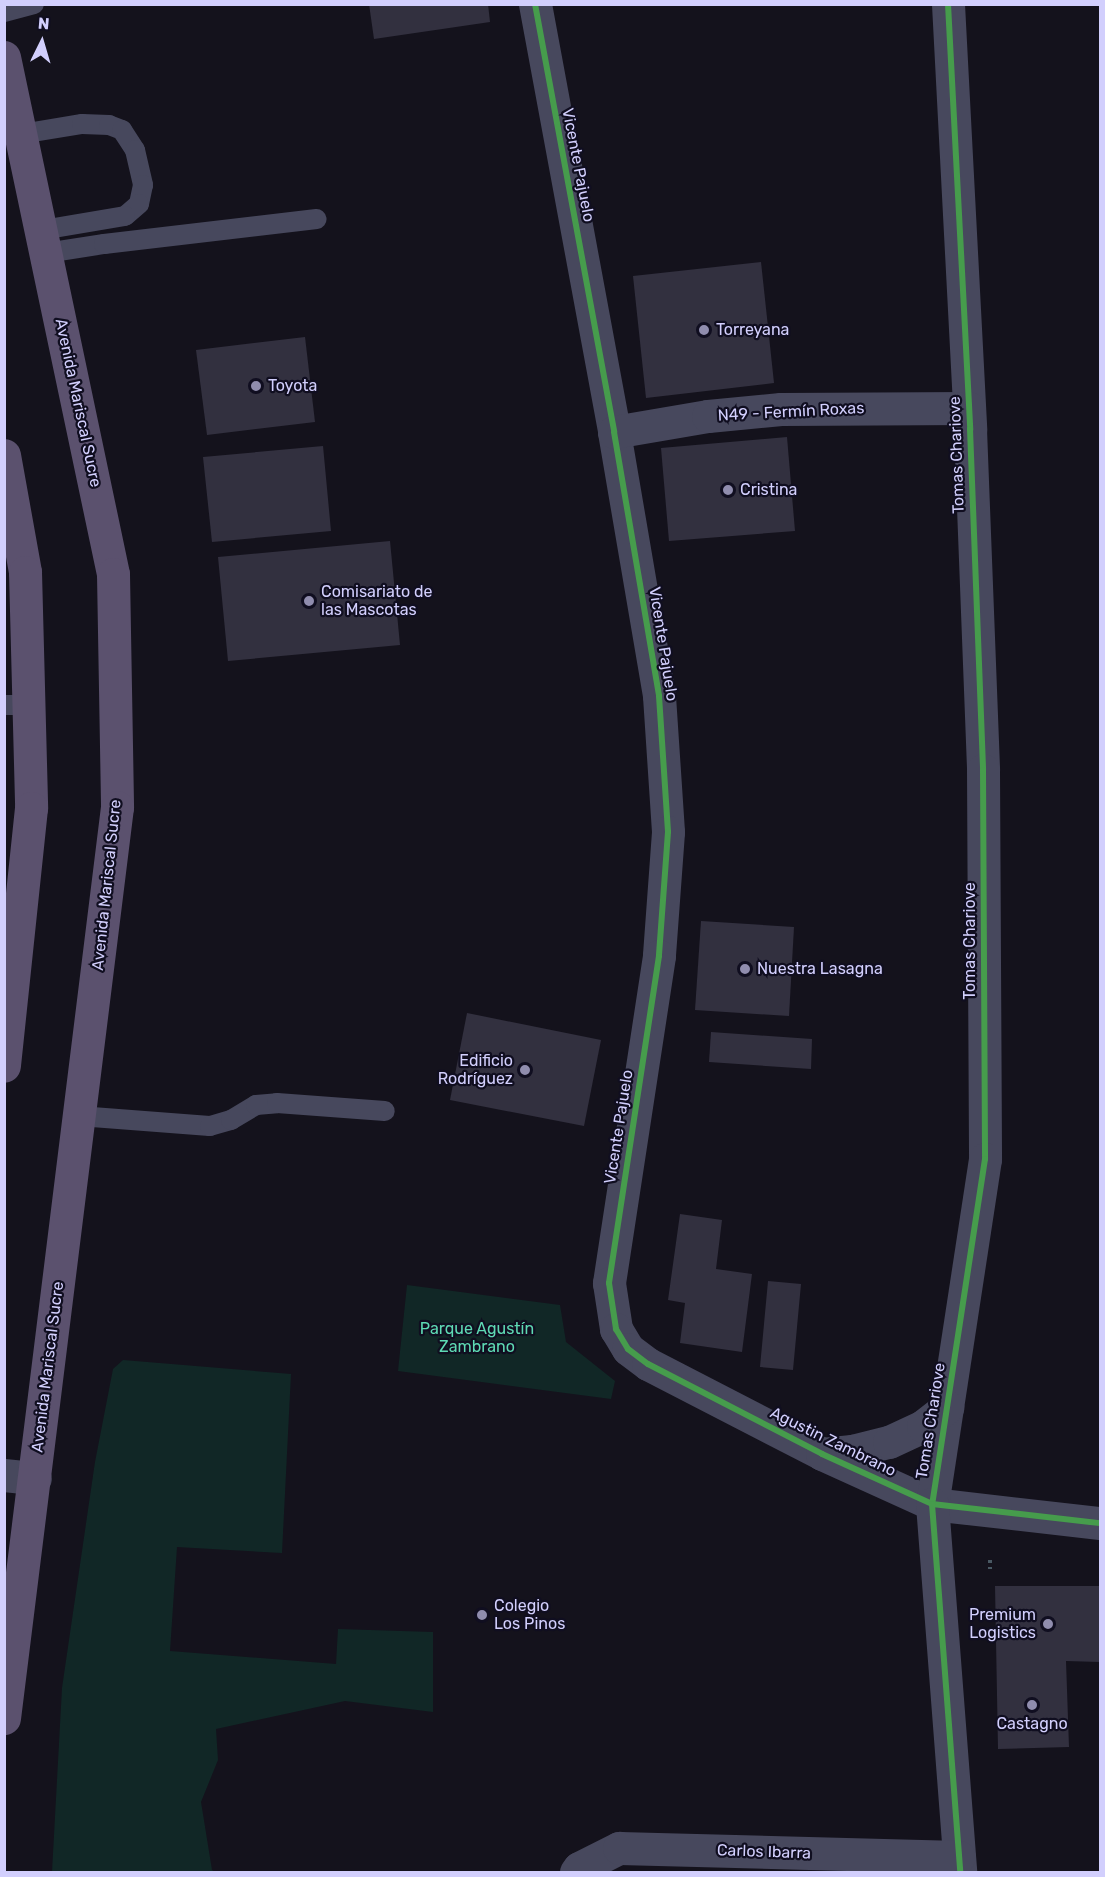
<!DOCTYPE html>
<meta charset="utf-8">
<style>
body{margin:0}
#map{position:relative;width:1105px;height:1877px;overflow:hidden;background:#14121c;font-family:Rubik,sans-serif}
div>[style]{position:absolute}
.green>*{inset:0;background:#112726}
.building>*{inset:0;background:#32303f}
.path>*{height:4px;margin-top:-2px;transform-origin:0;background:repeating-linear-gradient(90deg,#495863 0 3px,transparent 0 7.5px)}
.lane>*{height:20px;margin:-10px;padding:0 10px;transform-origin:10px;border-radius:10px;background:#47485d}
.street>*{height:33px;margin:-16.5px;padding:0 16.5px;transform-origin:16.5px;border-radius:16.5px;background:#47485d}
.primary>*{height:33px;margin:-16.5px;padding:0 16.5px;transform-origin:16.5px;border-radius:16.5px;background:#5b516e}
.cycleway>*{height:6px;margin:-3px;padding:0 3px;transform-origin:3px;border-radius:3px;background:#469c4c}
.dots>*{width:16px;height:16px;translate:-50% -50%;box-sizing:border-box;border:3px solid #100e20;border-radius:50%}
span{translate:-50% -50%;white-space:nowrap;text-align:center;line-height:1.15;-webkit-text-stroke:4.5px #100e20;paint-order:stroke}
.street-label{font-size:16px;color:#d2cffd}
.poi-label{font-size:16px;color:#d2cffd}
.left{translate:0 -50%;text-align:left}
.right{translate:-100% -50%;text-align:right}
.park-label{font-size:16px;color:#5edab4}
.frame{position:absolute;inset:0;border:6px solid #d2cffd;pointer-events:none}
.north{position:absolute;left:12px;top:12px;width:60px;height:60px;-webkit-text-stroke:4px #100e20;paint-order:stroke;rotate:5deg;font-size:16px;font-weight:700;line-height:24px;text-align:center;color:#d2cffd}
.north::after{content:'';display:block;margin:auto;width:21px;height:27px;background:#d2cffd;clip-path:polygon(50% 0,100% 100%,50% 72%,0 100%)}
</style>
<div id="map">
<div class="green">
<div style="clip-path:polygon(407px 1285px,560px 1305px,566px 1342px,615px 1381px,611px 1399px,398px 1371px)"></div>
<div style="clip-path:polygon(123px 1360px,291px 1374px,282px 1553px,177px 1547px,170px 1651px,336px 1664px,338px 1629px,433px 1632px,433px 1712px,345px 1701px,216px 1729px,218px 1760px,201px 1802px,212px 1870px,215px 1872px,52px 1872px,62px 1688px,95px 1462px,113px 1369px)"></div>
</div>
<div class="building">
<div style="clip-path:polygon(369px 4px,488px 4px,490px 22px,374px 39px)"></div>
<div style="clip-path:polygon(761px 262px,774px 383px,646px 398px,633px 276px)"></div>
<div style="clip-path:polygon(305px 337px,315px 422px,207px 435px,196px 350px)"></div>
<div style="clip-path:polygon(787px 437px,795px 531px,669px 541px,661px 448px)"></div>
<div style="clip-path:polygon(323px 446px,331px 531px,212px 542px,203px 457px)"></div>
<div style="clip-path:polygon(390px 541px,400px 645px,228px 661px,218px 557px)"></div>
<div style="clip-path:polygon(701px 921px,794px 927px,789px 1016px,695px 1010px)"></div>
<div style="clip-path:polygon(467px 1013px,601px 1040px,584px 1126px,450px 1100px)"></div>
<div style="clip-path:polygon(711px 1032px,812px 1039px,811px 1069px,709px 1062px)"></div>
<div style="clip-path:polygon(680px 1214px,722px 1220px,716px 1269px,752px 1274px,742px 1352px,680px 1343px,685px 1303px,668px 1300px)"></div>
<div style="clip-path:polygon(768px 1281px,801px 1284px,793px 1370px,760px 1367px)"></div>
<div style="clip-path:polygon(995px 1586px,1100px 1586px,1100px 1662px,1066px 1661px,1069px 1747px,998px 1749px)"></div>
</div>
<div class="path">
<div style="left:990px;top:1560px;width:9px;rotate:90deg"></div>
</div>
<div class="lane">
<div style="left:4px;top:12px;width:31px;rotate:-15deg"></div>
<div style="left:21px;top:134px;width:62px;rotate:-9.3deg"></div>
<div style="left:82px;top:124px;width:27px;rotate:2deg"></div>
<div style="left:109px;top:125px;width:14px;rotate:21deg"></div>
<div style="left:122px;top:130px;width:24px;rotate:57deg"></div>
<div style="left:135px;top:150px;width:36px;rotate:77deg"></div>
<div style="left:143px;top:185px;width:19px;rotate:102deg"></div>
<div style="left:139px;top:204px;width:18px;rotate:139deg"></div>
<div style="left:125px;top:216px;width:84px;rotate:170.4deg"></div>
<div style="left:46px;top:253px;width:59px;rotate:-8.8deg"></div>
<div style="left:104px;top:244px;width:214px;rotate:-6.7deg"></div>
<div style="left:4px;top:705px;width:24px"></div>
<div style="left:79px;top:1116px;width:131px;rotate:4.4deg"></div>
<div style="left:210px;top:1126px;width:22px;rotate:-16deg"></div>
<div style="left:231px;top:1120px;width:29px;rotate:-31deg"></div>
<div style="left:256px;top:1105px;width:21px;rotate:-5deg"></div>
<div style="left:277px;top:1103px;width:108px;rotate:4.2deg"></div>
</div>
<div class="street">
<div style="left:535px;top:4px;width:435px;rotate:79.5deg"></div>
<div style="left:614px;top:432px;width:268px;rotate:80.3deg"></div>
<div style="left:659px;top:696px;width:136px;rotate:86.2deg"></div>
<div style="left:668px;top:832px;width:124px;rotate:94.2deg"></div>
<div style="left:659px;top:956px;width:331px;rotate:98.7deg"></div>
<div style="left:609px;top:1283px;width:47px;rotate:81.3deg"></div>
<div style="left:616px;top:1329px;width:23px;rotate:59deg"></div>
<div style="left:628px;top:1349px;width:25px;rotate:37deg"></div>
<div style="left:648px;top:1364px;width:196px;rotate:27.3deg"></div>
<div style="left:822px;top:1454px;width:121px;rotate:24.4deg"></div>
<div style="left:932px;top:1504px;width:169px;rotate:6.5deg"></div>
<div style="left:948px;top:4px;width:426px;rotate:87deg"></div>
<div style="left:970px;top:429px;width:341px;rotate:87.8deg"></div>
<div style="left:983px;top:770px;width:389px;rotate:89.7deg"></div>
<div style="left:985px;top:1159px;width:349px;rotate:98.7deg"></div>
<div style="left:932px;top:1504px;width:369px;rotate:85.6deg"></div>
<div style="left:614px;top:432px;width:95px;rotate:-9.7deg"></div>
<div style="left:708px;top:416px;width:73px;rotate:-5.5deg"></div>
<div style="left:781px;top:409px;width:188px;rotate:-0.3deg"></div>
<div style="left:822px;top:1454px;width:30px;rotate:-6deg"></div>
<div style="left:852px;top:1451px;width:38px;rotate:-14deg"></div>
<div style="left:889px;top:1442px;width:38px;rotate:-25deg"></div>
<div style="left:923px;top:1426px;width:31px;rotate:-38deg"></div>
<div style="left:4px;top:1475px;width:31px;rotate:6deg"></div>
<div style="left:576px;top:1872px;width:5px;rotate:-53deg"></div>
<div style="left:579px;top:1868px;width:45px;rotate:-26.6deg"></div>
<div style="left:619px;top:1848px;width:340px;rotate:1.5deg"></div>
</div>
<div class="primary">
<div style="left:4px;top:57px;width:528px;rotate:78.09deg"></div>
<div style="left:113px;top:574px;width:233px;rotate:89deg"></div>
<div style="left:117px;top:807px;width:918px;rotate:97.07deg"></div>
<div style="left:4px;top:455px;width:119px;rotate:79.8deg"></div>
<div style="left:25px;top:572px;width:236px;rotate:88.5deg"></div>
<div style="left:31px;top:808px;width:259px;rotate:96deg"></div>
</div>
<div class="cycleway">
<div style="left:535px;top:4px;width:435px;rotate:79.5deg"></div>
<div style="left:614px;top:432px;width:268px;rotate:80.3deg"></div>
<div style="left:659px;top:696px;width:136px;rotate:86.2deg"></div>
<div style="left:668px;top:832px;width:124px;rotate:94.2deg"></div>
<div style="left:659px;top:956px;width:331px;rotate:98.7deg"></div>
<div style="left:609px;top:1283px;width:47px;rotate:81.3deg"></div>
<div style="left:616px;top:1329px;width:23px;rotate:59deg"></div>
<div style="left:628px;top:1349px;width:25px;rotate:37deg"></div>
<div style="left:648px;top:1364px;width:196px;rotate:27.3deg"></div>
<div style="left:822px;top:1454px;width:121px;rotate:24.4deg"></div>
<div style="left:932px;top:1504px;width:169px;rotate:6.5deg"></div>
<div style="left:948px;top:4px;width:426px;rotate:87deg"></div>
<div style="left:970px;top:429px;width:341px;rotate:87.8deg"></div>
<div style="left:983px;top:770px;width:389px;rotate:89.7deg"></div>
<div style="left:985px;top:1159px;width:349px;rotate:98.7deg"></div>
<div style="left:932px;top:1504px;width:369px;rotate:85.6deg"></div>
</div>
<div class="dots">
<div style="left:704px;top:330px;background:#908dae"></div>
<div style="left:256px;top:386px;background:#908dae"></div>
<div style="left:728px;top:490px;background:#908dae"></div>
<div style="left:309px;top:601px;background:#908dae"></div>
<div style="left:745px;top:969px;background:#908dae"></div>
<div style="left:525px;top:1070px;background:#908dae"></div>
<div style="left:482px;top:1615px;background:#908dae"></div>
<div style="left:1048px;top:1624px;background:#908dae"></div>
<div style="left:1032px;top:1705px;background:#908dae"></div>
</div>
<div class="street-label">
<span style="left:578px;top:165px;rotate:79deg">Vicente Pajuelo</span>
<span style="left:78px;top:403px;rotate:78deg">Avenida Mariscal Sucre</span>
<span style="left:791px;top:412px;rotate:-3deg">N49 - Fermín Roxas</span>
<span style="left:957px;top:455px;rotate:-92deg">Tomas Chariove</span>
<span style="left:663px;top:644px;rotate:81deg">Vicente Pajuelo</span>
<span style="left:107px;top:885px;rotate:-84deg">Avenida Mariscal Sucre</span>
<span style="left:970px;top:941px;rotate:-90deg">Tomas Chariove</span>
<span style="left:619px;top:1127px;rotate:-81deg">Vicente Pajuelo</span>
<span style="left:48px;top:1367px;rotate:-83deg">Avenida Mariscal Sucre</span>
<span style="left:931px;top:1421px;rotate:-81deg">Tomas Chariove</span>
<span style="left:833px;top:1442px;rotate:26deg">Agustin Zambrano</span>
<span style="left:764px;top:1852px;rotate:2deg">Carlos Ibarra</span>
</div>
<div class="poi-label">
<span class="left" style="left:716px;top:330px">Torreyana</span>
<span class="left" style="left:268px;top:386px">Toyota</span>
<span class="left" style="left:740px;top:490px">Cristina</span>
<span class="left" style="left:321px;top:601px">Comisariato de<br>las Mascotas</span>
<span class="left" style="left:757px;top:969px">Nuestra Lasagna</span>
<span class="right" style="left:513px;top:1070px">Edificio<br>Rodríguez</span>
<span class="left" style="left:494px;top:1615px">Colegio<br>Los Pinos</span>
<span class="right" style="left:1036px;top:1624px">Premium<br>Logistics</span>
<span style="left:1032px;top:1724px">Castagno</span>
</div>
<div class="park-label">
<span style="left:477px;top:1338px">Parque Agustín<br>Zambrano</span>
</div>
<div class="frame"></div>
<div class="north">N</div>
</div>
